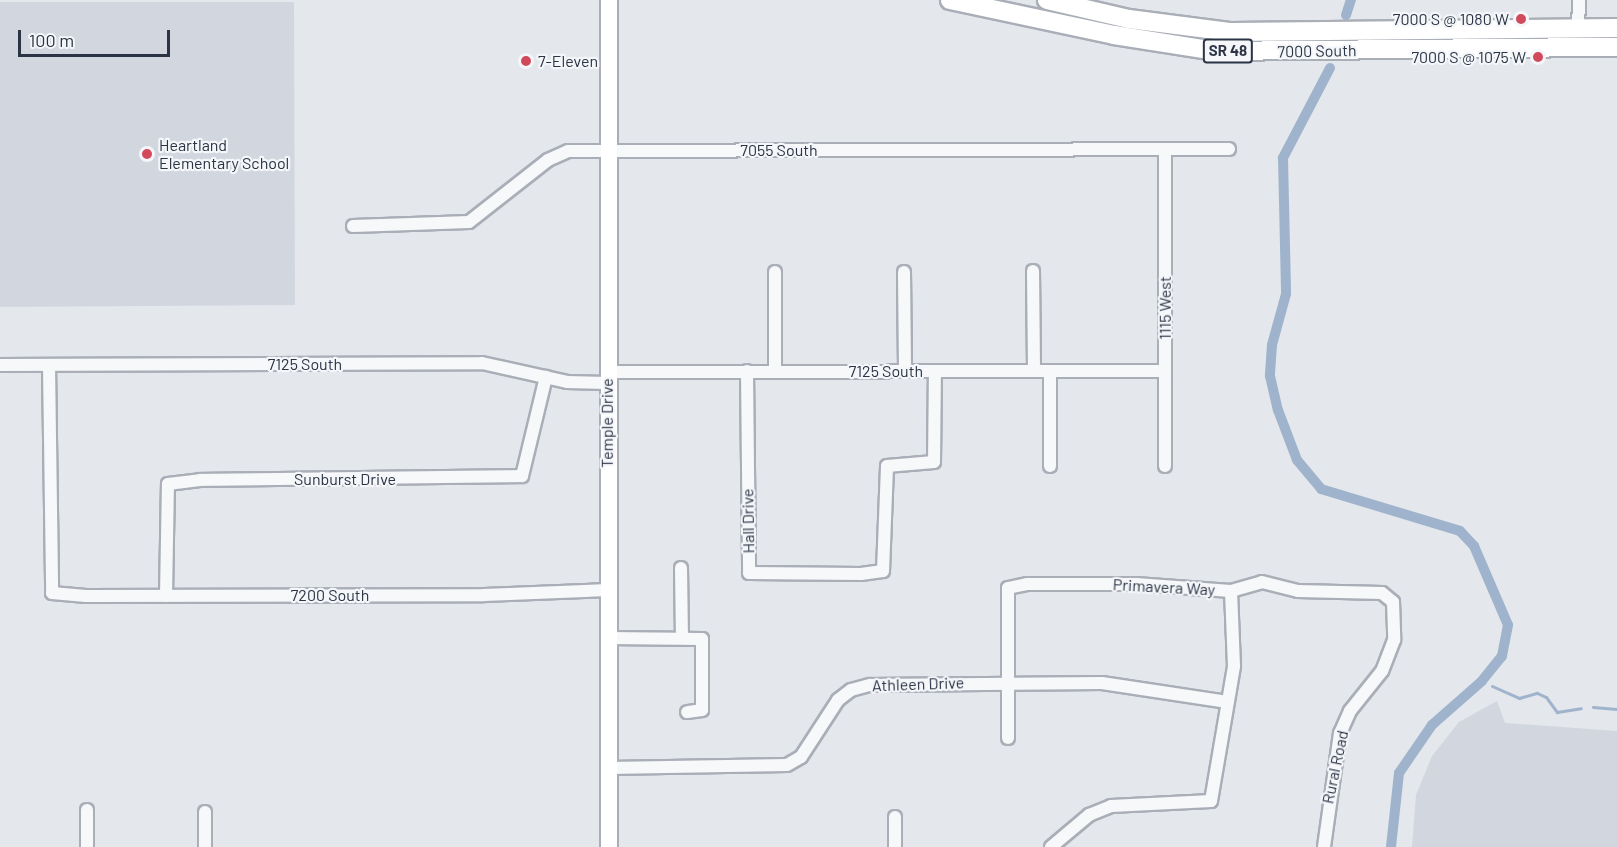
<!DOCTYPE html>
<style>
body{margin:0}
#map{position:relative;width:1617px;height:847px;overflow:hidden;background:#e4e7ec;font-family:Barlow,sans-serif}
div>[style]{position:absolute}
.built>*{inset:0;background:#d2d6de}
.stream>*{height:3px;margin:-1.5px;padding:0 1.5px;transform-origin:1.5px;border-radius:1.5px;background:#9fb4cc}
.canal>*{height:10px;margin:-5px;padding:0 5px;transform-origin:5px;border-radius:5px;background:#9fb4cc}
.roads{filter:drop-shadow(2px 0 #a9aeb7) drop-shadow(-2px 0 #a9aeb7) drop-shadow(0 2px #a9aeb7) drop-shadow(0 -2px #a9aeb7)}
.street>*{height:12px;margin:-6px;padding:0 6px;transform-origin:6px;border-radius:6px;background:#f7f8fa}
.secondary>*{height:16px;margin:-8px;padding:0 8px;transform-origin:8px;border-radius:8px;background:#fff}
.primary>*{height:18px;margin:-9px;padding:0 9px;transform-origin:9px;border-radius:9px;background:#fff}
.dots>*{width:16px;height:16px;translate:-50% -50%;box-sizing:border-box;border:3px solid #f4f6f9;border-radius:50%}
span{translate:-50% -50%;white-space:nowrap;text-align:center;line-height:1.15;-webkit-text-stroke:4.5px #f4f6f9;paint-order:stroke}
.shield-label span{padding:2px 4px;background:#f4f6f9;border:2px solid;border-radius:4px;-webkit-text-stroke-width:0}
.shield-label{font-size:15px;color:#2b3445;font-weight:700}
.poi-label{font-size:16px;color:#2b3445}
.right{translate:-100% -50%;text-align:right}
.left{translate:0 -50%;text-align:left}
.street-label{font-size:16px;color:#2b3445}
.scale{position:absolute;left:18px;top:30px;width:152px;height:27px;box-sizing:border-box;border:3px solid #2b3445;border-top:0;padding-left:8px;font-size:18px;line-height:21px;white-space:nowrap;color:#2b3445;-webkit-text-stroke:4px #f4f6f9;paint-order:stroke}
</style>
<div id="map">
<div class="built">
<div style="clip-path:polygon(0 2px,294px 2px,295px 305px,0 307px)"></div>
<div style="clip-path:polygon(1497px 701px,1505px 723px,1617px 731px,1617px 847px,1412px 847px,1416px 795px,1432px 756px,1459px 722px)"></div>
</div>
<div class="stream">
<div style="left:1492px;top:686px;width:30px;rotate:24deg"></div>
<div style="left:1519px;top:698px;width:19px;rotate:-16deg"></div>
<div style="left:1537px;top:693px;width:10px;rotate:24deg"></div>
<div style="left:1546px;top:697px;width:19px;rotate:54deg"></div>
<div style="left:1557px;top:712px;width:24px;rotate:-9deg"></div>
<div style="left:1593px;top:707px;width:24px;rotate:5deg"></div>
</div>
<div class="canal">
<div style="left:1346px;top:15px;width:16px;rotate:-72deg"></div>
<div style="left:1330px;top:68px;width:102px;rotate:117.6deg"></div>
<div style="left:1283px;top:158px;width:136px;rotate:88.7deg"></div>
<div style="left:1286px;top:294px;width:53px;rotate:105.4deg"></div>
<div style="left:1272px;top:345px;width:31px;rotate:94deg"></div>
<div style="left:1270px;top:376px;width:35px;rotate:77deg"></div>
<div style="left:1278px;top:410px;width:53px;rotate:69.2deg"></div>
<div style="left:1297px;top:460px;width:38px;rotate:50deg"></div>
<div style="left:1321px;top:489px;width:145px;rotate:16.8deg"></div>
<div style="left:1460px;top:531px;width:21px;rotate:47deg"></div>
<div style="left:1474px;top:546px;width:86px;rotate:66.7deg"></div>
<div style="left:1508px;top:625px;width:32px;rotate:101deg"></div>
<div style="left:1502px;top:656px;width:32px;rotate:129deg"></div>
<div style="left:1482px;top:681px;width:67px;rotate:138.7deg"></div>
<div style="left:1432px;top:725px;width:58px;rotate:124.5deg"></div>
<div style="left:1399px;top:773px;width:74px;rotate:96.2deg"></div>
</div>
<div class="roads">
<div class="street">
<div style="left:1578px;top:29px;width:29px;rotate:-88deg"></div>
<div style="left:1165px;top:149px;width:317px;rotate:90deg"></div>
<div style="left:353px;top:226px;width:116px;rotate:-2deg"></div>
<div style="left:469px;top:222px;width:100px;rotate:-38.1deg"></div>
<div style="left:548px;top:160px;width:22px;rotate:-24deg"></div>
<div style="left:568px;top:151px;width:661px;rotate:-0.17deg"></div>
<div style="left:1033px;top:271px;width:100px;rotate:89.4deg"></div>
<div style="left:775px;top:272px;width:99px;rotate:90deg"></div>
<div style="left:904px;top:272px;width:99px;rotate:89.4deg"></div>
<div style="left:0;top:365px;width:482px;rotate:-0.2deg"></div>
<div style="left:482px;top:363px;width:87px;rotate:12.6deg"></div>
<div style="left:567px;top:382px;width:40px;rotate:1.4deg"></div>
<div style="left:49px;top:365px;width:228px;rotate:89.2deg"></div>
<div style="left:52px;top:593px;width:34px;rotate:5deg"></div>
<div style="left:86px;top:596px;width:398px;rotate:-0.1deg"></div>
<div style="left:484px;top:595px;width:124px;rotate:-2.3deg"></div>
<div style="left:747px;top:371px;width:202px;rotate:89.4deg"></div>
<div style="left:749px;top:573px;width:112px;rotate:0.5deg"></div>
<div style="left:861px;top:574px;width:22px;rotate:-8deg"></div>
<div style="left:883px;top:571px;width:105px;rotate:-87.8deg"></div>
<div style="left:887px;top:466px;width:47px;rotate:-4.9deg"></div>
<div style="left:934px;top:462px;width:91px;rotate:-89.4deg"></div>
<div style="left:607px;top:372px;width:558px;rotate:-0.1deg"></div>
<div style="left:1050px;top:466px;width:95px;rotate:-90deg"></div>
<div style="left:681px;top:568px;width:70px;rotate:89.2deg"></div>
<div style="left:166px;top:596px;width:112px;rotate:-89deg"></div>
<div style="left:168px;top:484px;width:32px;rotate:-7deg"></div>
<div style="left:200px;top:480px;width:322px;rotate:-0.7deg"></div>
<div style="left:522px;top:476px;width:102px;rotate:-76.4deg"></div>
<div style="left:608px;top:638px;width:94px;rotate:0.6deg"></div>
<div style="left:702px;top:639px;width:71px;rotate:90deg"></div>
<div style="left:702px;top:710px;width:15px;rotate:172deg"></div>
<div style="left:1008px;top:738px;width:150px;rotate:-90deg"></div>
<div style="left:1008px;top:588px;width:19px;rotate:-12deg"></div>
<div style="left:1027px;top:584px;width:109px"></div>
<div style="left:1136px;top:584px;width:95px;rotate:4.2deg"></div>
<div style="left:1231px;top:591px;width:32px;rotate:-16deg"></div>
<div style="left:1262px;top:582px;width:37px;rotate:14deg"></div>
<div style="left:1298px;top:591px;width:84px;rotate:1.4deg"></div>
<div style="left:1382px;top:593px;width:14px;rotate:39deg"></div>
<div style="left:1393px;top:602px;width:38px;rotate:88deg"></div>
<div style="left:1394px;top:640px;width:33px;rotate:111deg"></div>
<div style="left:1382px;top:671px;width:51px;rotate:128.7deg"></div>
<div style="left:1350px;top:711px;width:24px;rotate:114deg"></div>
<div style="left:1340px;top:733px;width:115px;rotate:98deg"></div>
<div style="left:608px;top:768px;width:179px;rotate:-1deg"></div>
<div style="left:787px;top:765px;width:16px;rotate:-30deg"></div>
<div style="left:801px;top:757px;width:68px;rotate:-57deg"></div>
<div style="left:838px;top:700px;width:16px;rotate:-38deg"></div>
<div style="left:851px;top:690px;width:20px;rotate:-15deg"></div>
<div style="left:870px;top:685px;width:232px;rotate:-0.5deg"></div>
<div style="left:1102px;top:683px;width:127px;rotate:8.6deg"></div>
<div style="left:87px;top:810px;width:37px;rotate:90deg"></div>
<div style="left:205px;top:812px;width:35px;rotate:90deg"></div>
<div style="left:895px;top:817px;width:30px;rotate:90deg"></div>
<div style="left:1051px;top:847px;width:50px;rotate:-40.1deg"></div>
<div style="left:1089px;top:815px;width:24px;rotate:-22deg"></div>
<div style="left:1111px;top:806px;width:100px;rotate:-2.9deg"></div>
<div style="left:1211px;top:801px;width:137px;rotate:-80.3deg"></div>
<div style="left:1234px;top:666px;width:75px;rotate:-92.3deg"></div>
</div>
<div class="secondary">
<div style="left:609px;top:847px;width:847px;rotate:-90deg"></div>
</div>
<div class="primary">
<div style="left:950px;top:0;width:168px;rotate:12deg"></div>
<div style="left:1114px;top:35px;width:102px;rotate:9deg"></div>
<div style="left:1215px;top:51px;width:402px;rotate:-0.6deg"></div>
<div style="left:1047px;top:0;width:84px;rotate:13deg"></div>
<div style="left:1129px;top:19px;width:103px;rotate:7.3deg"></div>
<div style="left:1231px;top:32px;width:386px;rotate:-0.6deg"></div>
</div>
</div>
<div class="dots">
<div style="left:1521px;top:19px;background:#d1495b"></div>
<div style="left:1538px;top:57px;background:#d1495b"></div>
<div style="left:526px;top:61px;background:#d1495b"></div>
<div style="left:147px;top:154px;background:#d1495b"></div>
</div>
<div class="shield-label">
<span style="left:1228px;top:51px">SR 48</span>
</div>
<div class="poi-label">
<span class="right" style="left:1509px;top:19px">7000 S @ 1080 W</span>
<span class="right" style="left:1526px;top:57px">7000 S @ 1075 W</span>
<span class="left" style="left:538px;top:61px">7-Eleven</span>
<span class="left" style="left:159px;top:154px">Heartland<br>Elementary School</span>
</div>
<div class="street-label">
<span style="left:1317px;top:51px;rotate:-1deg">7000 South</span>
<span style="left:779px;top:150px">7055 South</span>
<span style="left:1165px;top:308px;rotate:-90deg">1115 West</span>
<span style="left:305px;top:364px">7125 South</span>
<span style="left:886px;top:371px">7125 South</span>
<span style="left:607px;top:423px;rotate:-90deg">Temple Drive</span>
<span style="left:345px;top:479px">Sunburst Drive</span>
<span style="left:748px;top:521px;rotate:-91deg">Hall Drive</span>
<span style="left:1164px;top:587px;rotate:3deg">Primavera Way</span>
<span style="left:330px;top:595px">7200 South</span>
<span style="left:918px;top:684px;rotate:-2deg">Athleen Drive</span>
<span style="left:1335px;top:767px;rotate:-78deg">Rural Road</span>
</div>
<div class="scale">100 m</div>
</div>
